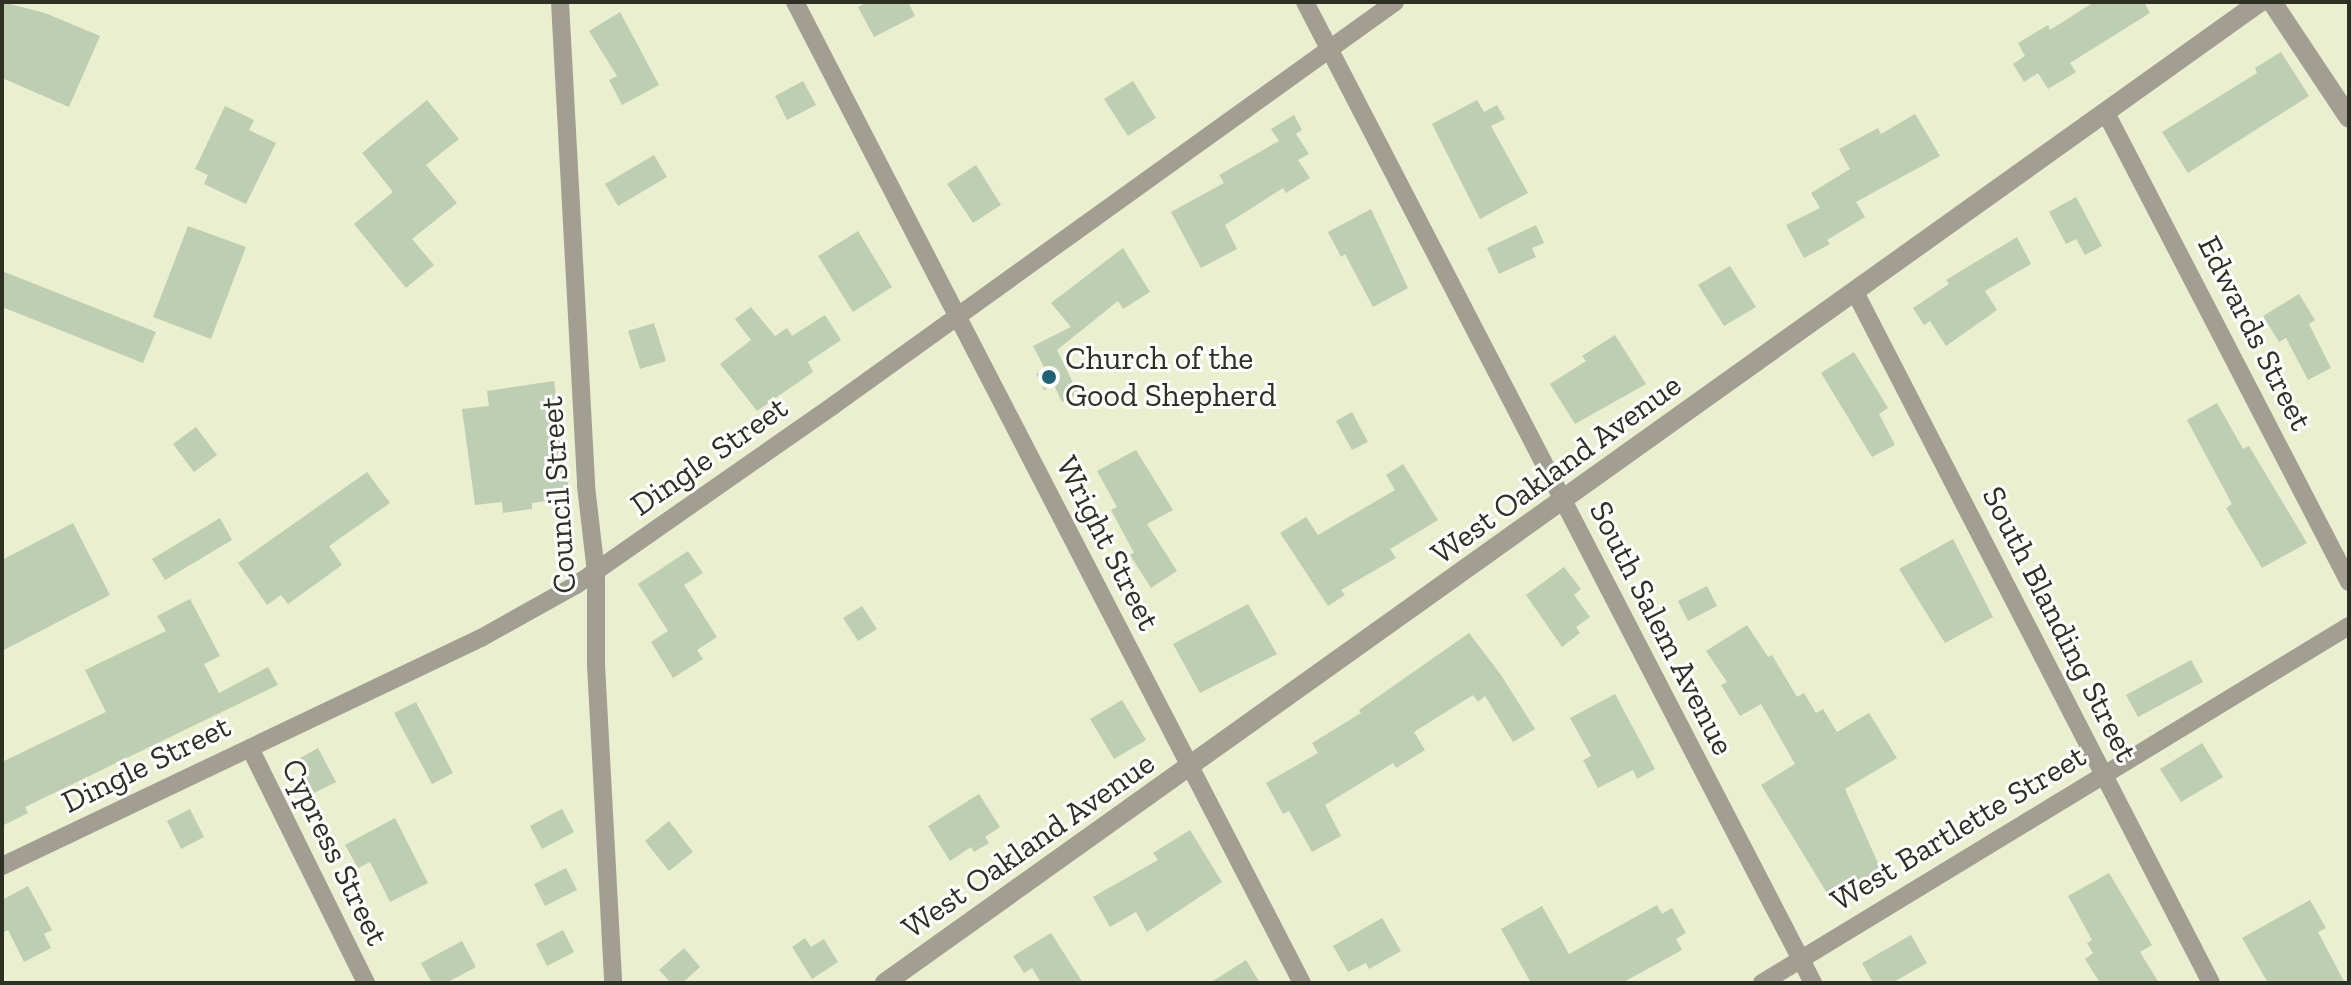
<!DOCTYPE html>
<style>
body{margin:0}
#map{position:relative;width:2351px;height:985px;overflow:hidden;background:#eaefcf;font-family:"Zilla Slab",serif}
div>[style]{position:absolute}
.building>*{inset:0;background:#bdceb3}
.minor>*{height:18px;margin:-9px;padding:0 9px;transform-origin:9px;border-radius:9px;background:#a29e92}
.tertiary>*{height:20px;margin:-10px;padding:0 10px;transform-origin:10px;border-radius:10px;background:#a29e92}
.dots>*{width:22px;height:22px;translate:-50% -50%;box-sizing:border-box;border:4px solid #fff;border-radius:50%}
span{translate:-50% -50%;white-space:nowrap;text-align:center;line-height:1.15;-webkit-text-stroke:6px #fff;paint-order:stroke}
.street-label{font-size:32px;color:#2f3024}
.poi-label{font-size:32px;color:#2f3024}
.left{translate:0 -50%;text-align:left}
.frame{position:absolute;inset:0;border:4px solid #2f3024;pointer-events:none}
</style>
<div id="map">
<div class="building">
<div style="clip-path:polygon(2px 2px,45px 13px,100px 36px,69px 107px,2px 78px)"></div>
<div style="clip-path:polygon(868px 2px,908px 2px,915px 16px,874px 37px,858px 7px)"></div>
<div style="clip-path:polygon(2094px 2px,2144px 2px,2150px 13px,2070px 63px,2076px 72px,2048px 89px,2038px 73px,2024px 82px,2013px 64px,2025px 56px,2018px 43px,2048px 25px,2050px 30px)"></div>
<div style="clip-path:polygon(620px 12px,659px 85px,622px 105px,609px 80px,617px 76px,589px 31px)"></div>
<div style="clip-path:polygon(2281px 52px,2309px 96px,2188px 173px,2162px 132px,2257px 73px,2255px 68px)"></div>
<div style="clip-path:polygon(803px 81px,816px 105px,787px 120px,775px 96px)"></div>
<div style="clip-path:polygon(1133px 81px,1156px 118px,1128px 136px,1104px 99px)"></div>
<div style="clip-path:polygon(427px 100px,459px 139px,426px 165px,457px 203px,412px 239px,434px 265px,406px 288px,354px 224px,393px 192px,362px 153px)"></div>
<div style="clip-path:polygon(1477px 100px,1484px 112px,1497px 105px,1505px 119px,1491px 126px,1528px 193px,1480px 219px,1432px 124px)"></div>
<div style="clip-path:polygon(225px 106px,254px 120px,249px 130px,276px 143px,246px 204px,204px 184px,208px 175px,195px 169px)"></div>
<div style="clip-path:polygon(1915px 114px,1940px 156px,1856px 202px,1865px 217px,1827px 240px,1830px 244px,1804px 258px,1786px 225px,1820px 208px,1811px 193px,1850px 169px,1839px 149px,1878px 128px,1881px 134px)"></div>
<div style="clip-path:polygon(1294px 115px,1302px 130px,1296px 134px,1309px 154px,1298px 160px,1310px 178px,1286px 193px,1283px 188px,1225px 225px,1237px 249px,1201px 268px,1171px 212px,1224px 183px,1219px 175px,1279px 141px,1271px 129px)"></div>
<div style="clip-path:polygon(654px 155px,667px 177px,618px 206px,605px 184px)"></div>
<div style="clip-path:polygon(976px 165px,1001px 205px,973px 223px,947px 184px)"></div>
<div style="clip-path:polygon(2076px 197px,2102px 246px,2085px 255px,2076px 239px,2066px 244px,2049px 212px)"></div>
<div style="clip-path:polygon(1371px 209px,1408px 288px,1373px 307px,1345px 254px,1341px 257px,1328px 232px)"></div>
<div style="clip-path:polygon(1536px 225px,1544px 243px,1532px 248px,1536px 257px,1499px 274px,1487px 248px)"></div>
<div style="clip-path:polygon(188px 226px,246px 247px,211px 339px,153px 317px)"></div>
<div style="clip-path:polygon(858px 231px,892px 287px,853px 312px,818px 256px)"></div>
<div style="clip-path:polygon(2017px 237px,2031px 264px,1985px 291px,1997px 310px,1946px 346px,1930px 321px,1924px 325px,1913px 308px,1949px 284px,1946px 280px)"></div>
<div style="clip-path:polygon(1123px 248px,1150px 292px,1123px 309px,1118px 301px,1057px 350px,1078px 393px,1062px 402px,1054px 385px,1044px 390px,1036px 374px,1045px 369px,1033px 346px,1071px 327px,1051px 303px)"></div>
<div style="clip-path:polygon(1730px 266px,1756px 307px,1724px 326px,1698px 285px)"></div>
<div style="clip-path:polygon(2px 271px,156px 332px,143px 363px,2px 307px)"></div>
<div style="clip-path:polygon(2299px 294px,2315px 320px,2309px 324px,2331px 368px,2308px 380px,2286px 338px,2279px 342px,2263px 316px)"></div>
<div style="clip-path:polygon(751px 307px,775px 336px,787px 328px,792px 336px,825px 315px,841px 340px,808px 362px,813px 372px,757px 411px,720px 364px,751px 340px,735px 319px)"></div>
<div style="clip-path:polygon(654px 323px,666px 361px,640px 369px,628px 331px)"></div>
<div style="clip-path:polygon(1615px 335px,1646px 384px,1575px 424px,1550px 384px,1586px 361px,1582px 356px)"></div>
<div style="clip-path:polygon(1854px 352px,1888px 408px,1879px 414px,1895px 445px,1872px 457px,1821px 373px)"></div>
<div style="clip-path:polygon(554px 381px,570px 498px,532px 503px,532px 509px,503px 513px,502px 502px,475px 505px,462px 409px,489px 406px,487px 391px)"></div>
<div style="clip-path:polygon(2217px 403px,2243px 449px,2249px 446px,2307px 543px,2262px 568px,2226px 508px,2232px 504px,2187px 420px)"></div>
<div style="clip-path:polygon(1352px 412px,1368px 442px,1352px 450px,1336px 421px)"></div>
<div style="clip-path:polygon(196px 427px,217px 455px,194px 472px,173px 444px)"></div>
<div style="clip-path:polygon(1136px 450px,1173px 510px,1147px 524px,1177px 571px,1151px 588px,1130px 555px,1134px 553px,1111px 510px,1117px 507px,1097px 471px)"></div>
<div style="clip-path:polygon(1403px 464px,1438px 520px,1390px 549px,1396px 558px,1341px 590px,1345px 595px,1328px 606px,1280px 533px,1306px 517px,1318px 535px,1395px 490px,1386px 475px)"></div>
<div style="clip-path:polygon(367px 472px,390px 503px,329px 546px,342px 565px,288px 604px,281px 595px,267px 605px,238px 563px)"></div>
<div style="clip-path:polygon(220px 518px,232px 540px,165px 580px,152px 559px)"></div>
<div style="clip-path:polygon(73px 523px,110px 595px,2px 651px,2px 560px)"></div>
<div style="clip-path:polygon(1953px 539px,1993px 617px,1945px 643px,1899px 569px)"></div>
<div style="clip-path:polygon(688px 551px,703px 573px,684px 585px,717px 637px,697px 650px,703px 659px,673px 678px,651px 642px,668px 631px,638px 584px)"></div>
<div style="clip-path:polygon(1564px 567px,1581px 589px,1574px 595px,1590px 617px,1576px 627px,1580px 633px,1562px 647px,1526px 595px)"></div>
<div style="clip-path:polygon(1707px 586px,1717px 606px,1688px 621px,1678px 601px)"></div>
<div style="clip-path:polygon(190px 599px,220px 656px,204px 664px,219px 693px,268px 667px,278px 685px,25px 807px,28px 813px,2px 826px,2px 762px,106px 712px,85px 670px,166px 631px,157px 616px)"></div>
<div style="clip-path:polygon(1248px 604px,1277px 654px,1200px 693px,1173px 644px)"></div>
<div style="clip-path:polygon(862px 606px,877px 629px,858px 641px,843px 618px)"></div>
<div style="clip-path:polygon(1747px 625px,1768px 657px,1772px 655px,1797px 697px,1804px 693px,1816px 713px,1823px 709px,1837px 732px,1869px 713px,1897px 758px,1845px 789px,1881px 870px,1830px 898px,1761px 785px,1795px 764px,1761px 704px,1740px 716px,1721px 685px,1727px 682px,1706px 651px)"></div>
<div style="clip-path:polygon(1469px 633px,1501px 675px,1535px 729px,1513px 742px,1485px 696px,1478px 702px,1473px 695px,1414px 732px,1425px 750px,1396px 768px,1393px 763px,1325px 805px,1341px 836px,1312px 852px,1289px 811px,1283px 814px,1266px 783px,1318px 753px,1312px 743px,1361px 713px,1359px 710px)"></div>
<div style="clip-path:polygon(2191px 660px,2203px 682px,2138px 717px,2126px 695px)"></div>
<div style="clip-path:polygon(1615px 694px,1655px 769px,1637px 779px,1633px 770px,1598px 788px,1583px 760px,1591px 756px,1570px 718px)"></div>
<div style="clip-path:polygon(1122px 700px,1146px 740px,1114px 759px,1090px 719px)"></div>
<div style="clip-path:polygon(416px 702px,453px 773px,432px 784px,394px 713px)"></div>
<div style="clip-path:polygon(2202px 743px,2223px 777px,2181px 802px,2160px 769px)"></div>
<div style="clip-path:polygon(318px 748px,336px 782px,314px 793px,297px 760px)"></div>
<div style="clip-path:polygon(979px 794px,1000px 827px,985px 837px,989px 843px,974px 852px,971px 847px,950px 861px,928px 826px)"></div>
<div style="clip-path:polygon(190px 809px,204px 837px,181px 849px,167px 821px)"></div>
<div style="clip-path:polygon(562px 809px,574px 832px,542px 849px,530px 826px)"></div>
<div style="clip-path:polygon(395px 818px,428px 883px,390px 902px,370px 862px,358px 868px,345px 845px)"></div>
<div style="clip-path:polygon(669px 821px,693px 852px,669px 871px,645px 841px)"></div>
<div style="clip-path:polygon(1190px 830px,1222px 882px,1147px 932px,1136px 912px,1110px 927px,1093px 897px,1158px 860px,1153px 853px)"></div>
<div style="clip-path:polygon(566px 868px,577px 890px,545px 906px,534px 884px)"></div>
<div style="clip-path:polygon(2109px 873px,2152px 945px,2140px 952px,2159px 983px,2100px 983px,2085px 959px,2093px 953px,2087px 943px,2092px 940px,2068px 896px)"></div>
<div style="clip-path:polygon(28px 886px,52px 930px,44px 934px,51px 948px,24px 962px,8px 930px,2px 933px,2px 900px)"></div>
<div style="clip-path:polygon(2310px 900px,2326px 928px,2318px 932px,2345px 983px,2268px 983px,2242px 938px)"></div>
<div style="clip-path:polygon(1657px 905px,1662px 914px,1672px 908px,1686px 933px,1676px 939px,1682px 950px,1622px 983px,1531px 983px,1501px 929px,1542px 906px,1569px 954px)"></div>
<div style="clip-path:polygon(1382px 918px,1401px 951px,1369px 969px,1366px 963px,1348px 972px,1333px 946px)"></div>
<div style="clip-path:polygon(563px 930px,574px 952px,547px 966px,536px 944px)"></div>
<div style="clip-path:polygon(1051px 933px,1083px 983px,1041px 983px,1032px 968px,1024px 973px,1013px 956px)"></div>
<div style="clip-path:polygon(1911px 935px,1927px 963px,1892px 983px,1873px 983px,1862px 963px)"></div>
<div style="clip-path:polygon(805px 938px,811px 947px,824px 939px,838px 962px,812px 979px,792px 947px)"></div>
<div style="clip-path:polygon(462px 941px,476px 967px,446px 983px,432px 983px,421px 963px)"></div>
<div style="clip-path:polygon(684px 948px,700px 967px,682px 983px,671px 983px,659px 970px)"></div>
<div style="clip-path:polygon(1246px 960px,1260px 983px,1210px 983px)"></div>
</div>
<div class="minor">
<div style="left:560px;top:2px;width:485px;rotate:86.9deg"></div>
<div style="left:586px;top:486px;width:87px;rotate:83.4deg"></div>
<div style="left:596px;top:572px;width:93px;rotate:90deg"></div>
<div style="left:596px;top:665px;width:318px;rotate:86.9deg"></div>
<div style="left:795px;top:2px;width:1104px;rotate:62.67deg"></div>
<div style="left:1305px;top:2px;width:1105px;rotate:62.62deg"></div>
<div style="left:2106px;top:113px;width:528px;rotate:62.61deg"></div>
<div style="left:1855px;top:292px;width:777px;rotate:62.74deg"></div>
<div style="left:250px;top:748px;width:262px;rotate:63.7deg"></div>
<div style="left:2px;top:866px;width:530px;rotate:-25.45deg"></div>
<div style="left:481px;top:638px;width:109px;rotate:-29.2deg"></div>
<div style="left:576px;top:585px;width:315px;rotate:-34.9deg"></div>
<div style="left:834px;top:405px;width:691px;rotate:-35.69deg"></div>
<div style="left:1762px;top:983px;width:687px;rotate:-31.31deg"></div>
</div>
<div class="tertiary">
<div style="left:2272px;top:2px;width:139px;rotate:56.4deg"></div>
<div style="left:885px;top:983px;width:1689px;rotate:-35.51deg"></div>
</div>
<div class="dots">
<div style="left:1049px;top:377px;background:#206376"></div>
</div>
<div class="street-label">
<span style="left:2255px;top:333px;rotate:63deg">Edwards Street</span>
<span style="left:709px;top:456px;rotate:-35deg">Dingle Street</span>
<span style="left:1556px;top:469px;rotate:-36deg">West Oakland Avenue</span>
<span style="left:558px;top:495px;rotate:-94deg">Council Street</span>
<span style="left:1108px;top:543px;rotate:63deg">Wright Street</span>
<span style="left:2060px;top:624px;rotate:63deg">South Blanding Street</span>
<span style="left:1662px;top:628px;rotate:63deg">South Salem Avenue</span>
<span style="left:146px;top:764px;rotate:-26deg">Dingle Street</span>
<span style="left:1958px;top:828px;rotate:-31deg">West Bartlette Street</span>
<span style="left:1028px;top:845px;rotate:-35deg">West Oakland Avenue</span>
<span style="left:335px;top:852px;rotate:64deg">Cypress Street</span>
</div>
<div class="poi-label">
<span class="left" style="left:1065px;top:377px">Church of the<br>Good Shepherd</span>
</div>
<div class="frame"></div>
</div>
